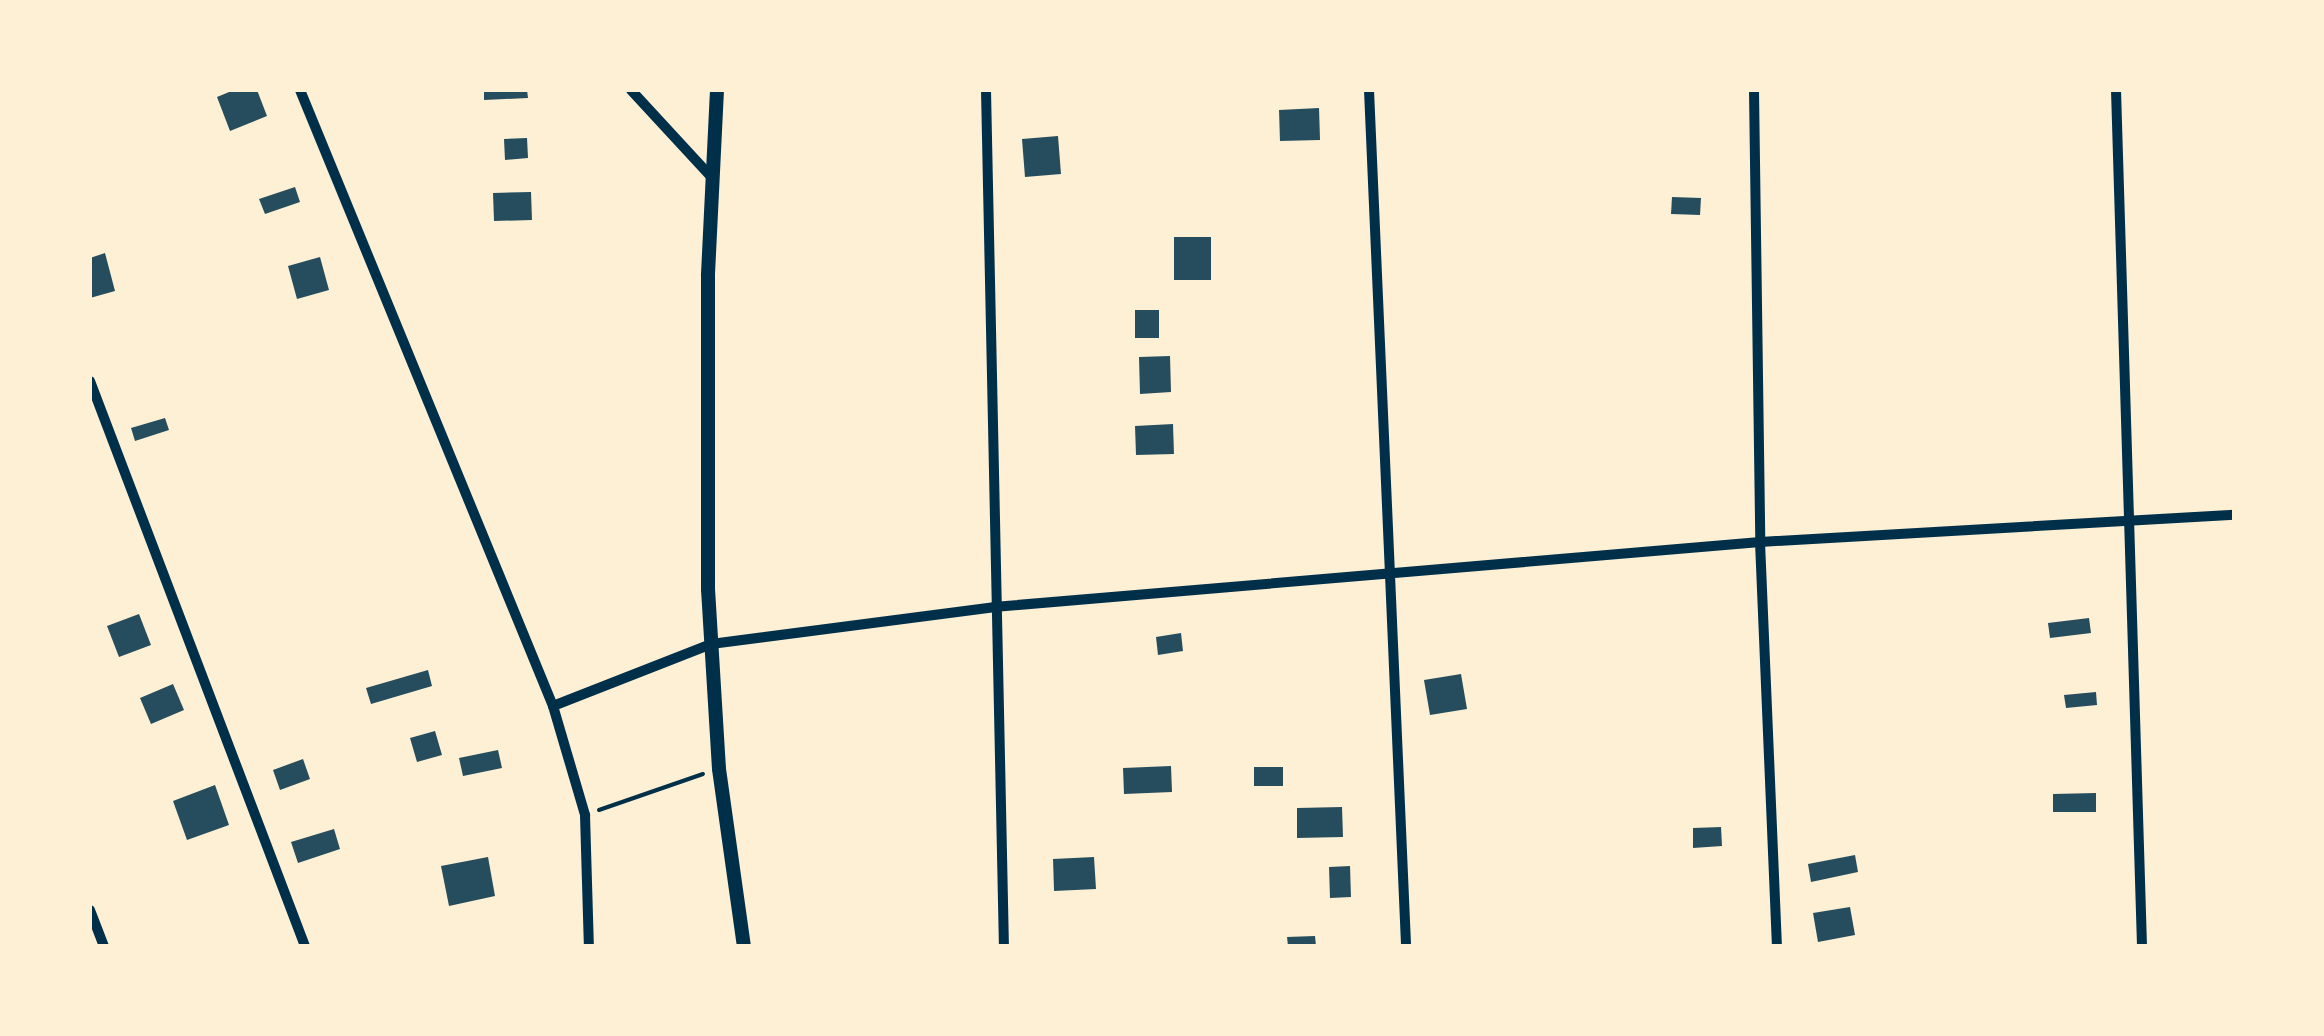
<!DOCTYPE html>
<style>
body{margin:0}
#map{position:relative;width:2324px;height:1036px;overflow:hidden;background:#fdf0d5;font-family:Raleway,sans-serif}
div>[style]{position:absolute}
.building>*{inset:0;background:#264d5e}
.path>*{height:4px;margin:-2px;padding:0 2px;transform-origin:2px;border-radius:2px;background:#003049}
.minor>*{height:10px;margin:-5px;padding:0 5px;transform-origin:5px;border-radius:5px;background:#003049}
.tertiary>*{height:14px;margin:-7px;padding:0 7px;transform-origin:7px;border-radius:7px;background:#003049}
span{translate:-50% -50%;white-space:nowrap;text-align:center;line-height:1.15;-webkit-text-stroke:10px #fdf0d5;paint-order:stroke}
.frame{position:absolute;inset:0;border:92px solid #fdf0d5;pointer-events:none}
</style>
<div id="map">
<div class="building">
<div style="clip-path:polygon(234px 90px,257px 90px,267px 116px,230px 131px,217px 97px)"></div>
<div style="clip-path:polygon(484px 90px,527px 90px,528px 98px,484px 100px)"></div>
<div style="clip-path:polygon(1319px 108px,1320px 140px,1280px 141px,1279px 110px)"></div>
<div style="clip-path:polygon(1058px 136px,1061px 174px,1025px 177px,1022px 139px)"></div>
<div style="clip-path:polygon(527px 138px,528px 158px,505px 160px,504px 139px)"></div>
<div style="clip-path:polygon(295px 187px,300px 202px,265px 214px,259px 199px)"></div>
<div style="clip-path:polygon(531px 192px,532px 220px,494px 221px,493px 193px)"></div>
<div style="clip-path:polygon(1672px 197px,1701px 198px,1700px 215px,1671px 214px)"></div>
<div style="clip-path:polygon(1174px 237px,1211px 237px,1211px 280px,1174px 280px)"></div>
<div style="clip-path:polygon(105px 253px,115px 291px,90px 298px,90px 258px)"></div>
<div style="clip-path:polygon(320px 257px,329px 290px,297px 299px,288px 266px)"></div>
<div style="clip-path:polygon(1135px 310px,1159px 310px,1159px 338px,1135px 338px)"></div>
<div style="clip-path:polygon(1170px 356px,1171px 392px,1140px 394px,1139px 357px)"></div>
<div style="clip-path:polygon(165px 418px,169px 430px,135px 441px,131px 428px)"></div>
<div style="clip-path:polygon(1173px 424px,1174px 454px,1136px 455px,1135px 426px)"></div>
<div style="clip-path:polygon(139px 614px,151px 645px,119px 657px,107px 626px)"></div>
<div style="clip-path:polygon(2089px 618px,2091px 633px,2050px 638px,2048px 623px)"></div>
<div style="clip-path:polygon(1181px 633px,1183px 651px,1158px 655px,1156px 637px)"></div>
<div style="clip-path:polygon(428px 670px,432px 686px,371px 704px,366px 688px)"></div>
<div style="clip-path:polygon(1461px 674px,1467px 709px,1430px 715px,1424px 680px)"></div>
<div style="clip-path:polygon(173px 684px,184px 710px,151px 724px,140px 698px)"></div>
<div style="clip-path:polygon(2096px 692px,2097px 705px,2066px 708px,2064px 695px)"></div>
<div style="clip-path:polygon(435px 731px,442px 755px,417px 762px,410px 738px)"></div>
<div style="clip-path:polygon(498px 750px,502px 768px,463px 776px,459px 758px)"></div>
<div style="clip-path:polygon(303px 759px,310px 779px,280px 790px,273px 770px)"></div>
<div style="clip-path:polygon(1171px 766px,1172px 792px,1124px 794px,1123px 768px)"></div>
<div style="clip-path:polygon(1254px 767px,1283px 767px,1283px 786px,1254px 786px)"></div>
<div style="clip-path:polygon(215px 785px,229px 825px,187px 840px,173px 801px)"></div>
<div style="clip-path:polygon(2096px 793px,2096px 812px,2053px 812px,2053px 794px)"></div>
<div style="clip-path:polygon(1342px 807px,1343px 837px,1297px 838px,1297px 808px)"></div>
<div style="clip-path:polygon(1721px 827px,1722px 846px,1693px 848px,1693px 828px)"></div>
<div style="clip-path:polygon(334px 829px,340px 849px,298px 863px,291px 842px)"></div>
<div style="clip-path:polygon(1855px 855px,1858px 872px,1811px 882px,1808px 864px)"></div>
<div style="clip-path:polygon(488px 857px,495px 896px,449px 906px,441px 866px)"></div>
<div style="clip-path:polygon(1094px 857px,1096px 889px,1054px 891px,1053px 859px)"></div>
<div style="clip-path:polygon(1350px 866px,1351px 897px,1330px 898px,1329px 867px)"></div>
<div style="clip-path:polygon(1850px 907px,1855px 935px,1818px 942px,1813px 913px)"></div>
<div style="clip-path:polygon(1315px 936px,1316px 946px,1288px 946px,1287px 937px)"></div>
</div>
<div class="path">
<div style="left:599px;top:810px;width:110px;rotate:-19.1deg"></div>
</div>
<div class="minor">
<div style="left:300px;top:90px;width:666px;rotate:67.67deg"></div>
<div style="left:553px;top:706px;width:114px;rotate:73.6deg"></div>
<div style="left:585px;top:815px;width:131px;rotate:88.3deg"></div>
<div style="left:631px;top:90px;width:122px;rotate:47.3deg"></div>
<div style="left:986px;top:90px;width:856px;rotate:88.8deg"></div>
<div style="left:1369px;top:90px;width:857px;rotate:87.52deg"></div>
<div style="left:1754px;top:90px;width:452px;rotate:89.2deg"></div>
<div style="left:1760px;top:542px;width:404px;rotate:87.6deg"></div>
<div style="left:2116px;top:90px;width:856px;rotate:88.26deg"></div>
<div style="left:90px;top:381px;width:605px;rotate:69.17deg"></div>
<div style="left:553px;top:706px;width:170px;rotate:-21.4deg"></div>
<div style="left:711px;top:644px;width:285px;rotate:-7.4deg"></div>
<div style="left:994px;top:607px;width:769px;rotate:-4.85deg"></div>
<div style="left:1760px;top:542px;width:475px;rotate:-3.3deg"></div>
<div style="left:90px;top:910px;width:39px;rotate:69deg"></div>
</div>
<div class="tertiary">
<div style="left:717px;top:90px;width:186px;rotate:92.8deg"></div>
<div style="left:708px;top:276px;width:313px;rotate:90deg"></div>
<div style="left:708px;top:589px;width:180px;rotate:86.5deg"></div>
<div style="left:719px;top:769px;width:179px;rotate:82deg"></div>
</div>
<div class="frame"></div>
</div>
